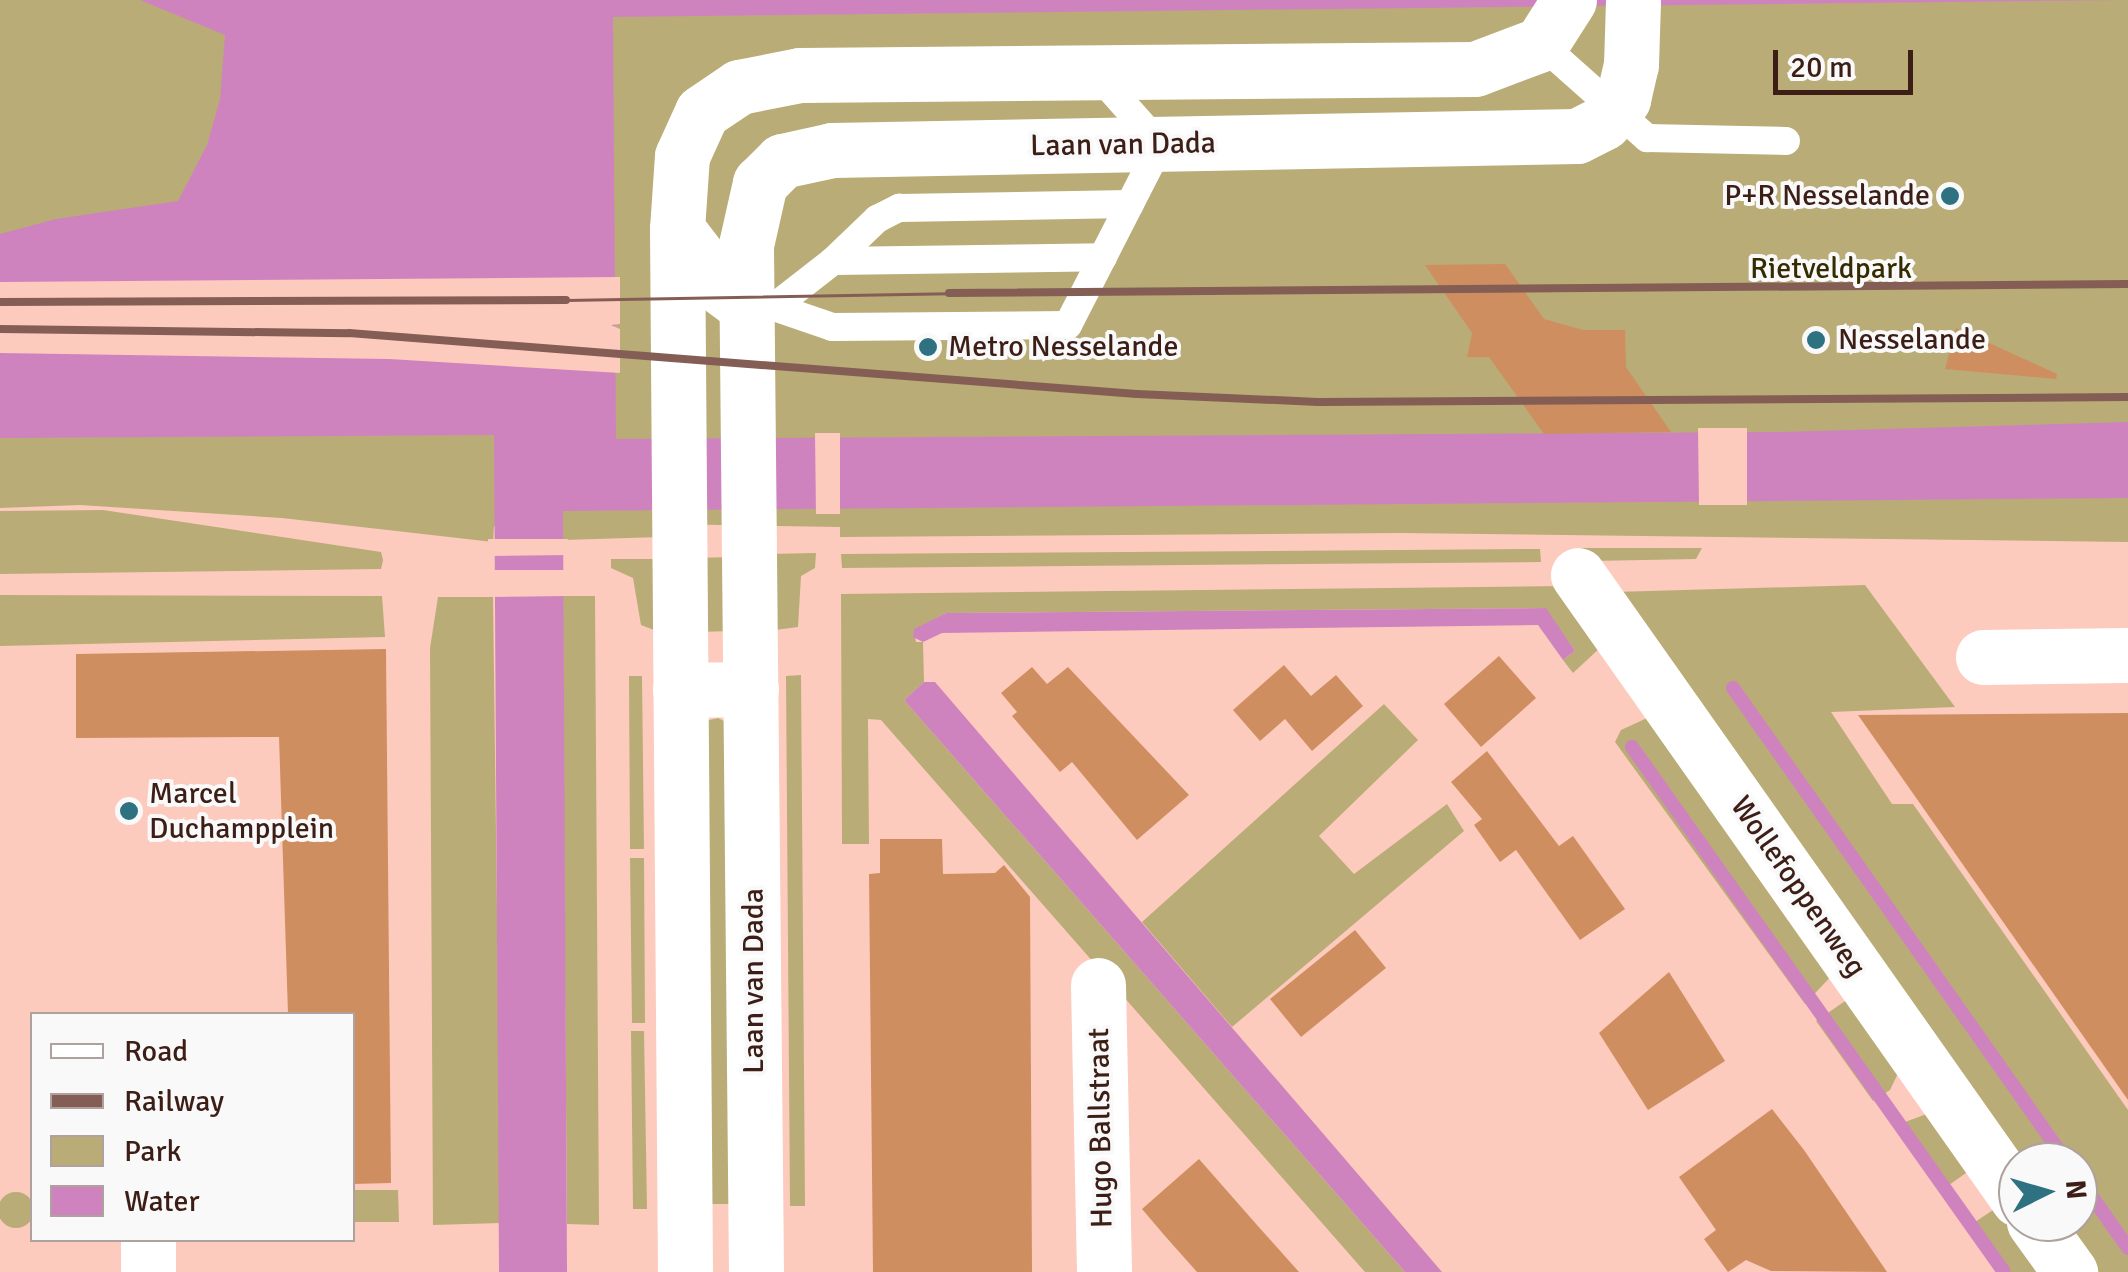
<!DOCTYPE html>
<style>
body{margin:0}
#map{position:relative;width:2128px;height:1272px;overflow:hidden;background:#fdcbbd;font-family:Signika,sans-serif}
div>[style]{position:absolute}
.green>*{inset:0;background:#baac76}
.round{border-radius:50%}
.water>*{inset:0;background:#cf83be}
.pier>*{inset:0;background:#fdcbbd}
.stream>*{height:14px;margin:-7px;padding:0 7px;transform-origin:7px;border-radius:7px;background:#cf83be}
.building>*{inset:0;background:#cf8e60}
.service>*{height:28px;margin:-14px;padding:0 14px;transform-origin:14px;border-radius:14px;background:#fff}
.minor>*{height:55px;margin:-27.5px;padding:0 27.5px;transform-origin:27.5px;border-radius:27.5px;background:#fff}
.tertiary>*{height:55px;margin:-27.5px;padding:0 27.5px;transform-origin:27.5px;border-radius:27.5px;background:#fff}
.tram>*{height:2.5px;margin:-1.25px;padding:0 1.25px;transform-origin:1.25px;border-radius:1.25px;background:#845e54}
.rail>*{height:8px;margin:-4px;padding:0 4px;transform-origin:4px;border-radius:4px;background:#845e54}
.dots>*{width:28px;height:28px;translate:-50% -50%;box-sizing:border-box;border:5px solid #f9f9f9;border-radius:50%}
span{translate:-50% -50%;white-space:nowrap;text-align:center;line-height:1.15;-webkit-text-stroke:8px #f9f9f9;paint-order:stroke}
.street-label{font-size:30px;color:#3d1e16}
.poi-label{font-size:30px;color:#3d1e16}
.right{translate:-100% -50%;text-align:right}
.left{translate:0 -50%;text-align:left}
.park-label{font-size:30px;color:#352b01}
.legend{position:absolute;left:30px;top:1012px;width:325px;height:230px;box-sizing:border-box;background:#f9f9f9;border:2px solid #aea19e;margin:0;padding:12px 18px;list-style:none;font-size:30px;color:#3d1e16}
.legend li{display:flex;align-items:center;gap:20px;height:50px}
.legend b{width:50px;border:2px solid #aea19e}
.north{position:absolute;left:1998px;top:1142px;width:100px;height:100px;box-sizing:border-box;background:#f9f9f9;border:2px solid #aea19e;border-radius:50%;rotate:85deg;font-size:28px;font-weight:700;line-height:40px;text-align:center;color:#3d1e16}
.north::after{content:'';display:block;margin:auto;width:35px;height:45px;background:#2e7282;clip-path:polygon(50% 0,100% 100%,50% 72%,0 100%)}
.scale{position:absolute;left:1773px;top:50px;width:140px;height:45px;box-sizing:border-box;border:5px solid #3d1e16;border-top:0;padding-left:12px;font-size:30px;line-height:35px;white-space:nowrap;color:#3d1e16;-webkit-text-stroke:8px #f9f9f9;paint-order:stroke}
</style>
<div id="map">
<div class="green">
<div style="clip-path:polygon(0 0,2128px 0,2128px 542px,1400px 533px,840px 537px,840px 527px,662px 524px,661px 537px,563px 540px,563px 525px,494px 526px,493px 542px,282px 518px,80px 505px,0 508px)"></div>
<div style="clip-path:polygon(103px 510px,381px 552px,383px 560px,381px 569px,0 574px,0 511px)"></div>
<div style="clip-path:polygon(1575px 548px,1702px 548px,1696px 559px,1591px 561px)"></div>
<div style="clip-path:polygon(1540px 549px,1541px 562px,842px 568px,841px 554px)"></div>
<div style="clip-path:polygon(816px 553px,815px 568px,801px 576px,798px 627px,767px 631px,767px 554px)"></div>
<div style="clip-path:polygon(734px 557px,735px 631px,694px 632px,693px 558px)"></div>
<div style="clip-path:polygon(611px 559px,661px 559px,662px 633px,641px 625px,633px 578px,611px 568px)"></div>
<div style="clip-path:polygon(1865px 585px,1955px 707px,1831px 712px,1892px 804px,1913px 804px,2128px 1110px,2128px 1272px,2092px 1272px,2057px 1222px,2078px 1222px,2078px 1162px,2018px 1162px,1614px 592px)"></div>
<div style="clip-path:polygon(1563px 586px,1601px 647px,1573px 673px,1563px 660px,1575px 651px,1545px 608px,946px 613px,914px 630px,916px 642px,923px 642px,924px 682px,904px 700px,1405px 1272px,1365px 1272px,881px 720px,868px 719px,869px 844px,842px 844px,841px 594px)"></div>
<div style="clip-path:polygon(0 595px,382px 596px,385px 637px,0 646px)"></div>
<div style="clip-path:polygon(562px 596px,595px 596px,599px 1225px,567px 1224px)"></div>
<div style="clip-path:polygon(438px 597px,493px 597px,501px 1223px,433px 1225px,430px 648px)"></div>
<div style="clip-path:polygon(801px 675px,805px 1206px,790px 1206px,786px 676px)"></div>
<div style="clip-path:polygon(629px 676px,642px 676px,644px 849px,630px 849px)"></div>
<div style="clip-path:polygon(1384px 704px,1418px 740px,1319px 836px,1354px 874px,1447px 804px,1464px 831px,1232px 1027px,1142px 922px)"></div>
<div style="clip-path:polygon(718px 718px,724px 721px,737px 1204px,700px 1204px,705px 721px)"></div>
<div style="clip-path:polygon(1645px 719px,1657px 721px,1835px 972px,1805px 1004px,1615px 742px,1621px 730px)"></div>
<div style="clip-path:polygon(630px 858px,644px 858px,645px 1023px,632px 1023px)"></div>
<div style="clip-path:polygon(1851px 997px,1901px 1067px,1890px 1090px,1873px 1101px,1816px 1021px)"></div>
<div style="clip-path:polygon(631px 1031px,644px 1031px,647px 1209px,633px 1209px)"></div>
<div style="clip-path:polygon(1932px 1112px,1973px 1168px,1942px 1190px,1897px 1125px)"></div>
<div style="clip-path:polygon(353px 1190px,398px 1190px,399px 1222px,353px 1222px)"></div>
<div class="round" style="left:-2px;top:1192px;width:36px;height:36px"></div>
<div style="clip-path:polygon(1999px 1206px,2043px 1272px,1998px 1272px,1966px 1228px)"></div>
</div>
<div class="water">
<div style="clip-path:polygon(140px 0,2128px 0,613px 17px,616px 439px,1780px 432px,2128px 422px,2128px 498px,563px 511px,567px 1272px,499px 1272px,494px 435px,0 438px,0 234px,56px 219px,178px 201px,207px 145px,220px 99px,225px 35px)"></div>
<div style="clip-path:polygon(1546px 608px,1575px 651px,1563px 660px,1538px 625px,942px 633px,923px 642px,913px 637px,914px 629px,946px 613px)"></div>
<div style="clip-path:polygon(924px 682px,935px 682px,1442px 1272px,1405px 1272px,904px 700px)"></div>
</div>
<div class="pier">
<div style="clip-path:polygon(620px 277px,620px 324px,611px 325px,620px 329px,620px 373px,389px 359px,0 353px,0 282px)"></div>
<div style="clip-path:polygon(1698px 428px,1747px 428px,1747px 505px,1699px 505px)"></div>
<div style="clip-path:polygon(815px 433px,840px 433px,840px 514px,816px 514px)"></div>
<div style="clip-path:polygon(488px 539px,568px 539px,568px 555px,488px 556px)"></div>
<div style="clip-path:polygon(488px 570px,568px 570px,567px 596px,488px 597px)"></div>
</div>
<div class="stream">
<div style="left:1733px;top:688px;width:580px;rotate:54.83deg"></div>
<div style="left:1632px;top:747px;width:643px;rotate:54.68deg"></div>
<div style="left:2078px;top:1177px;width:87px;rotate:54.8deg"></div>
</div>
<div class="building">
<div style="clip-path:polygon(1505px 264px,1544px 319px,1583px 330px,1625px 330px,1626px 367px,1671px 432px,1544px 434px,1489px 357px,1467px 357px,1472px 333px,1425px 265px)"></div>
<div style="clip-path:polygon(1956px 328px,2057px 374px,2056px 379px,1945px 369px)"></div>
<div style="clip-path:polygon(386px 649px,391px 1183px,352px 1184px,352px 1014px,288px 1014px,279px 737px,76px 738px,76px 654px)"></div>
<div style="clip-path:polygon(1499px 656px,1536px 698px,1481px 747px,1444px 704px)"></div>
<div style="clip-path:polygon(1284px 665px,1311px 696px,1336px 675px,1363px 706px,1312px 751px,1285px 719px,1260px 741px,1233px 710px)"></div>
<div style="clip-path:polygon(1032px 667px,1047px 684px,1068px 667px,1189px 795px,1137px 840px,1072px 762px,1060px 772px,1012px 716px,1017px 712px,1001px 693px)"></div>
<div style="clip-path:polygon(2128px 713px,2128px 1100px,1858px 715px)"></div>
<div style="clip-path:polygon(1487px 751px,1559px 846px,1573px 836px,1625px 909px,1580px 940px,1516px 850px,1500px 862px,1474px 825px,1482px 819px,1451px 782px)"></div>
<div style="clip-path:polygon(880px 839px,942px 839px,943px 874px,995px 873px,1004px 865px,1030px 897px,1032px 1272px,873px 1272px,869px 874px,880px 873px)"></div>
<div style="clip-path:polygon(1355px 930px,1386px 968px,1301px 1037px,1270px 999px)"></div>
<div style="clip-path:polygon(1669px 972px,1725px 1061px,1648px 1110px,1599px 1033px)"></div>
<div style="clip-path:polygon(1772px 1109px,1804px 1150px,1887px 1272px,1771px 1271px,1746px 1260px,1728px 1272px,1704px 1239px,1716px 1230px,1679px 1177px)"></div>
<div style="clip-path:polygon(1199px 1159px,1257px 1225px,1299px 1272px,1197px 1272px,1165px 1236px,1142px 1209px)"></div>
</div>
<div class="service">
<div style="left:1541px;top:44px;width:142px;rotate:41.6deg"></div>
<div style="left:1647px;top:138px;width:139px;rotate:1.2deg"></div>
<div style="left:833px;top:261px;width:61px;rotate:-43.7deg"></div>
<div style="left:877px;top:219px;width:25px;rotate:-27deg"></div>
<div style="left:899px;top:208px;width:231px;rotate:-1deg"></div>
<div style="left:747px;top:307px;width:27px"></div>
<div style="left:774px;top:307px;width:61px;rotate:19deg"></div>
<div style="left:832px;top:327px;width:236px;rotate:-0.5deg"></div>
<div style="left:1068px;top:325px;width:202px;rotate:-62.9deg"></div>
<div style="left:1160px;top:145px;width:95px;rotate:-131.6deg"></div>
<div style="left:774px;top:307px;width:75px;rotate:-37.9deg"></div>
<div style="left:833px;top:261px;width:270px;rotate:-0.8deg"></div>
</div>
<div class="minor">
<div style="left:677px;top:229px;width:76px;rotate:52.5deg"></div>
<div style="left:723px;top:289px;width:30px;rotate:37deg"></div>
<div style="left:1578px;top:575px;width:764px;rotate:54.81deg"></div>
<div style="left:1983px;top:657px;width:145px;rotate:-0.8deg"></div>
<div style="left:680px;top:690px;width:71px;rotate:-0.8deg"></div>
<div style="left:1098px;top:985px;width:287px;rotate:88.8deg"></div>
<div style="left:2034px;top:1222px;width:62px;rotate:54.2deg"></div>
<div style="left:148px;top:1272px;width:32px;rotate:-90deg"></div>
</div>
<div class="tertiary">
<div style="left:685px;top:1272px;width:1043px;rotate:-90.44deg"></div>
<div style="left:677px;top:229px;width:73px;rotate:-86.1deg"></div>
<div style="left:682px;top:156px;width:48px;rotate:-65.6deg"></div>
<div style="left:702px;top:112px;width:45px;rotate:-34deg"></div>
<div style="left:739px;top:87px;width:62px;rotate:-11.1deg"></div>
<div style="left:800px;top:75px;width:675px;rotate:-0.51deg"></div>
<div style="left:1475px;top:69px;width:71px;rotate:-20.7deg"></div>
<div style="left:1541px;top:44px;width:52px;rotate:-57.5deg"></div>
<div style="left:756px;top:1272px;width:1027px;rotate:-90.56deg"></div>
<div style="left:746px;top:245px;width:64px;rotate:-77.3deg"></div>
<div style="left:760px;top:183px;width:31px;rotate:-45deg"></div>
<div style="left:782px;top:161px;width:51px;rotate:-12.4deg"></div>
<div style="left:832px;top:150px;width:745px;rotate:-1.08deg"></div>
<div style="left:1577px;top:136px;width:30px;rotate:-27deg"></div>
<div style="left:1604px;top:122px;width:30px;rotate:-50deg"></div>
<div style="left:1623px;top:99px;width:35px;rotate:-77deg"></div>
<div style="left:1631px;top:65px;width:65px;rotate:-88.2deg"></div>
</div>
<div class="tram">
<div style="left:566px;top:300px;width:383px;rotate:-1deg"></div>
</div>
<div class="rail">
<div style="left:949px;top:293px;width:1179px;rotate:-0.44deg"></div>
<div style="left:0;top:302px;width:566px;rotate:-0.2deg"></div>
<div style="left:0;top:329px;width:349px;rotate:0.7deg"></div>
<div style="left:349px;top:333px;width:790px;rotate:4.43deg"></div>
<div style="left:1137px;top:394px;width:181px;rotate:2.5deg"></div>
<div style="left:1318px;top:402px;width:810px;rotate:-0.35deg"></div>
</div>
<div class="dots">
<div style="left:1950px;top:196px;background:#2e7282"></div>
<div style="left:1816px;top:340px;background:#2e7282"></div>
<div style="left:928px;top:347px;background:#2e7282"></div>
<div style="left:129px;top:811px;background:#2e7282"></div>
</div>
<div class="street-label">
<span style="left:1123px;top:145px;rotate:-1deg">Laan van Dada</span>
<span style="left:1798px;top:887px;rotate:55deg">Wollefoppenweg</span>
<span style="left:754px;top:981px;rotate:-90deg">Laan van Dada</span>
<span style="left:1101px;top:1128px;rotate:-91deg">Hugo Ballstraat</span>
</div>
<div class="poi-label">
<span class="right" style="left:1930px;top:196px">P+R Nesselande</span>
<span class="left" style="left:1838px;top:340px">Nesselande</span>
<span class="left" style="left:948px;top:347px">Metro Nesselande</span>
<span class="left" style="left:149px;top:811px">Marcel<br>Duchampplein</span>
</div>
<div class="park-label">
<span style="left:1831px;top:269px">Rietveldpark</span>
</div>
<ul class="legend">
<li><b style="height:12px;background:#fff"></b>Road</li>
<li><b style="height:12px;background:#845e54"></b>Railway</li>
<li><b style="height:28px;background:#baac76"></b>Park</li>
<li><b style="height:28px;background:#cf83be"></b>Water</li>
</ul>
<div class="north">N</div>
<div class="scale">20 m</div>
</div>
